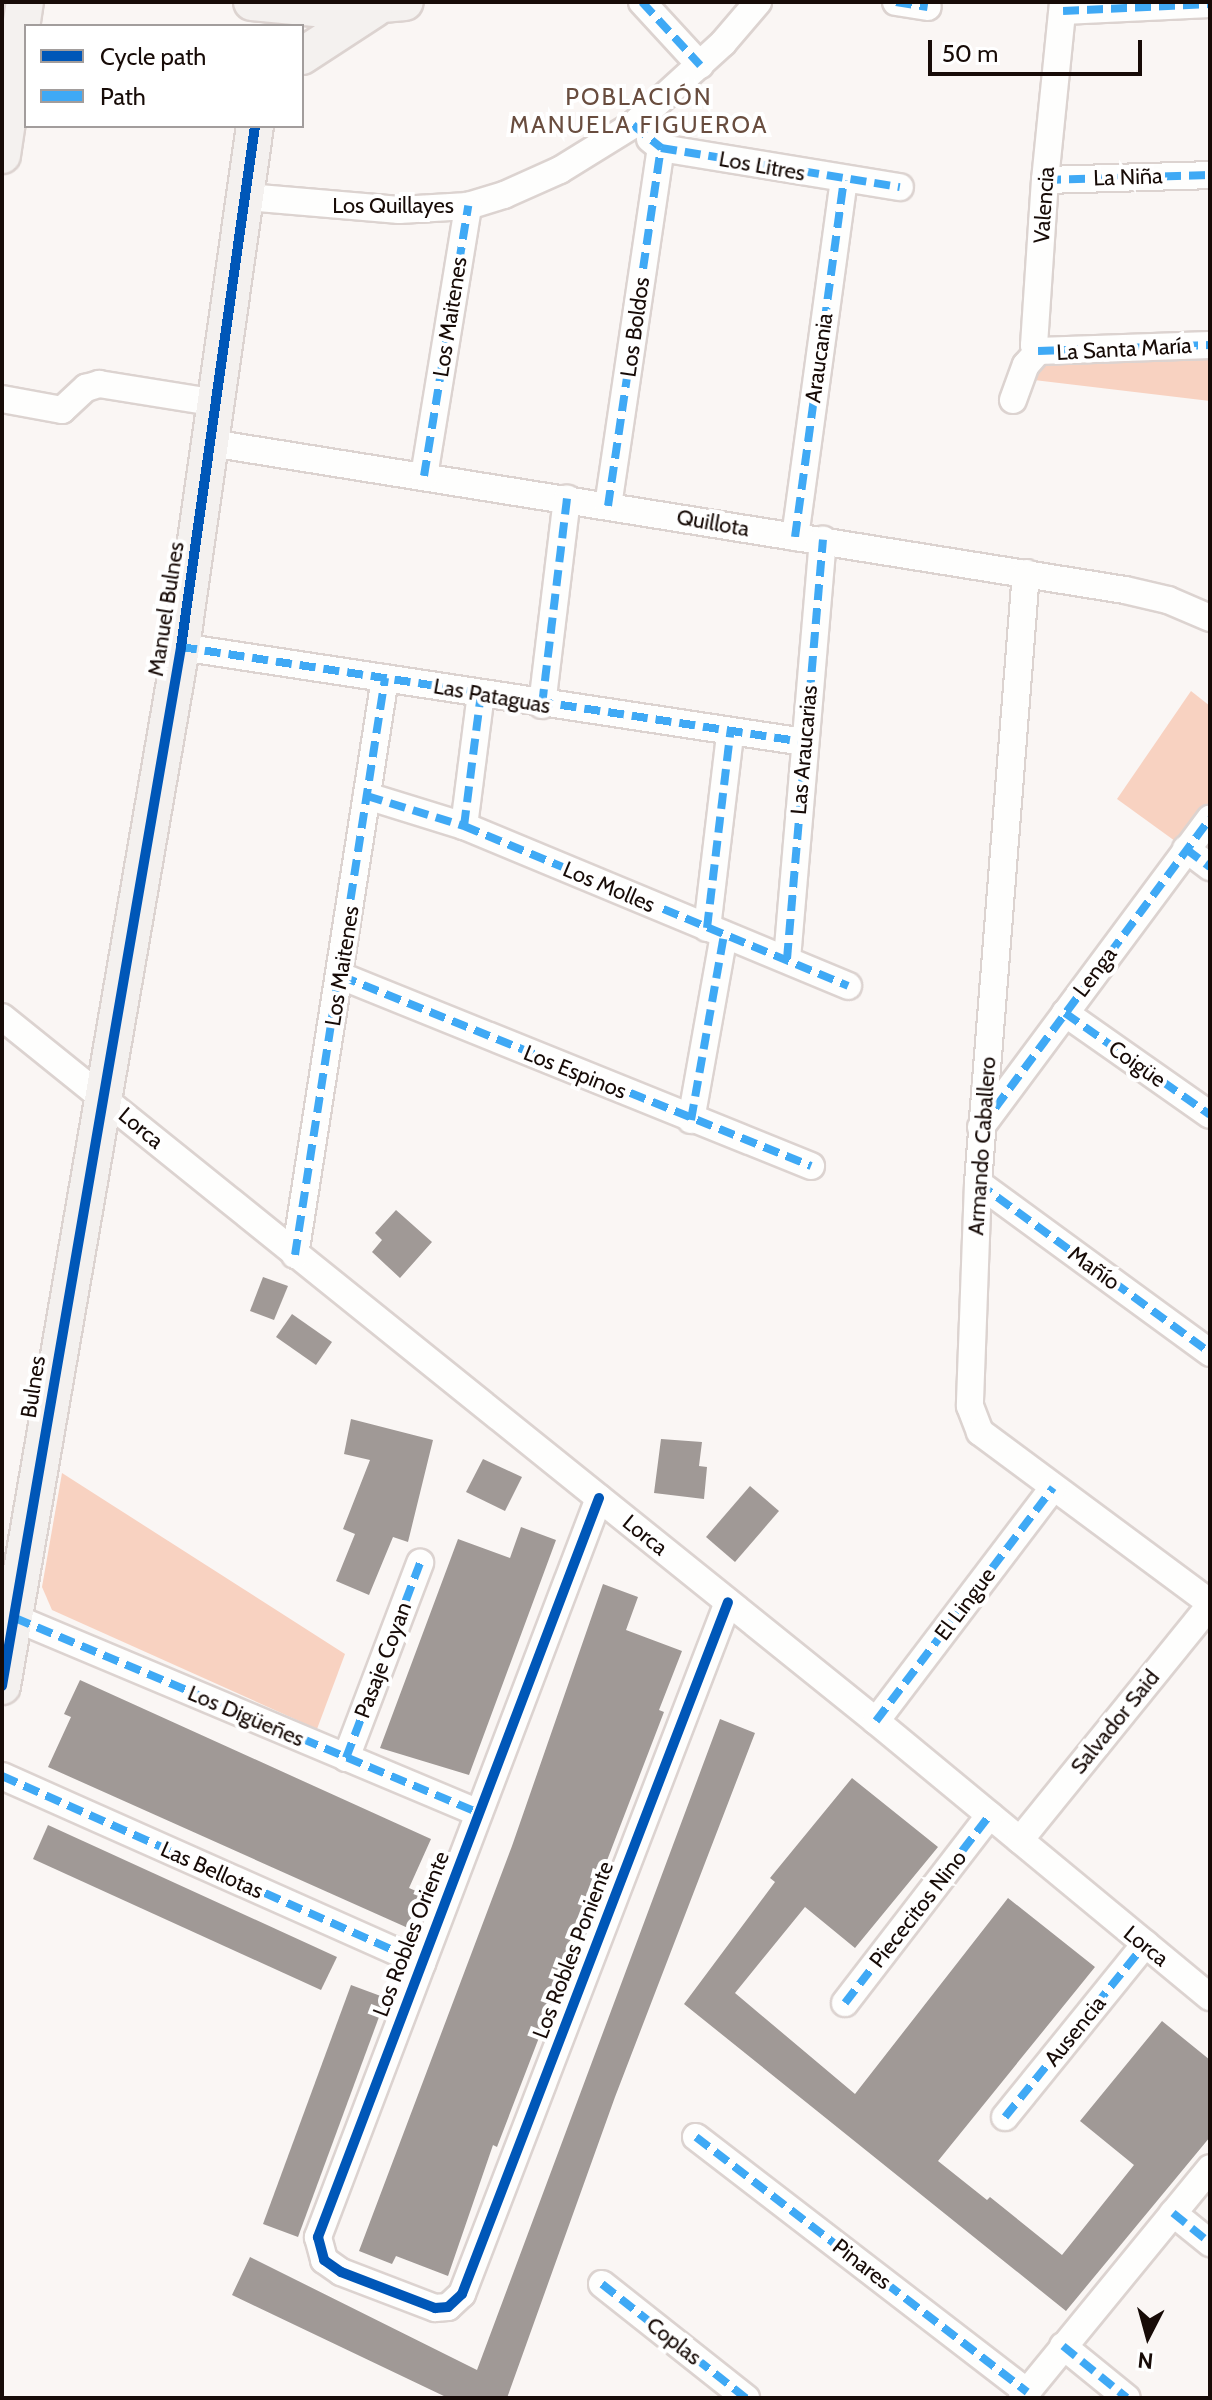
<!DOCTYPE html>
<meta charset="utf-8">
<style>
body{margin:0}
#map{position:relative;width:1212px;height:2400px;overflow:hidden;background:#faf6f4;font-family:Cabin,sans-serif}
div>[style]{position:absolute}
.green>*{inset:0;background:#f8d2c1}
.building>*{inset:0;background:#a09996}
.roads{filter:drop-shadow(2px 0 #dcd3d0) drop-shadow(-2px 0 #dcd3d0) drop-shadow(0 2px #dcd3d0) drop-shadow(0 -2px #dcd3d0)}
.street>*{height:26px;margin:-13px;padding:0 13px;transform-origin:13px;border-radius:13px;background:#fefefd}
.secondary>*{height:36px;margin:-18px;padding:0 18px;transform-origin:18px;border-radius:18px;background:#f4f1ef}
.quiet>*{height:8px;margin-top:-4px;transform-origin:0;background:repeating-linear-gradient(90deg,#3fa9f5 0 16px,transparent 0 24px)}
.cycleway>*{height:10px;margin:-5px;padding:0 5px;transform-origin:5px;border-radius:5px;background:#0057b8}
span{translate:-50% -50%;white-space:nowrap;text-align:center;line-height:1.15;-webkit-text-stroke:8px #fff;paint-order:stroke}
.street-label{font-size:22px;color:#170b07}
.neighbourhood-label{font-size:24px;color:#694d3f;letter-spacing:2px}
.frame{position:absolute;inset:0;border:4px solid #170b07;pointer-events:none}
.legend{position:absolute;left:24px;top:24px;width:280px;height:104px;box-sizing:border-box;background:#fff;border:2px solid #a29d9c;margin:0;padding:10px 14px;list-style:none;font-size:24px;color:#170b07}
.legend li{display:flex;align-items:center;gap:16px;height:40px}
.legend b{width:40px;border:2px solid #a29d9c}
.north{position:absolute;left:1108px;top:2296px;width:80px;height:80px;-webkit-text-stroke:6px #fff;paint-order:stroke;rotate:186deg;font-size:22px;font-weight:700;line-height:32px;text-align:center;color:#170b07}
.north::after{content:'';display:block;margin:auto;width:28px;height:36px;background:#170b07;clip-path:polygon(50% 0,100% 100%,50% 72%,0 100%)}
.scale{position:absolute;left:928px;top:40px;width:214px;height:36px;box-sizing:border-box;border:4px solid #170b07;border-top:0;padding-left:10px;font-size:24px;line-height:28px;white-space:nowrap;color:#170b07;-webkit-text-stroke:6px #fff;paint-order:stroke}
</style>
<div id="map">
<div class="green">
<div style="clip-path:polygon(1210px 355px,1210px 401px,1034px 380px,1039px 362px)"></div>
<div style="clip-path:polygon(1191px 691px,1210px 706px,1210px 813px,1186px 849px,1117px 799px)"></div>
<div style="clip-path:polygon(62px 1473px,345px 1654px,317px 1729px,52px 1610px,42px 1587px)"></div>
</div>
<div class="building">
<div style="clip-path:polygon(396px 1210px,432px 1242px,400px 1278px,372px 1252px,382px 1240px,375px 1233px)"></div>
<div style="clip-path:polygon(263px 1277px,288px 1286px,274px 1320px,250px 1311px)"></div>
<div style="clip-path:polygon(292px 1314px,332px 1342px,316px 1365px,276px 1337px)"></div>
<div style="clip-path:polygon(351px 1419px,433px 1440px,408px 1542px,393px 1537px,369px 1595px,336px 1581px,355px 1534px,343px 1529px,370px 1460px,344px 1454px)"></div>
<div style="clip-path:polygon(661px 1439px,702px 1442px,699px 1466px,707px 1467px,704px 1499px,654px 1493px)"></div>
<div style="clip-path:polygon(483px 1459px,522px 1477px,505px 1511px,466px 1492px)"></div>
<div style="clip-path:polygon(750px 1486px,779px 1511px,735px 1562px,706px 1537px)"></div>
<div style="clip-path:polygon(521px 1527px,556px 1540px,469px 1775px,380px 1748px,458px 1539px,510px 1558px)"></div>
<div style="clip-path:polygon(603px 1584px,638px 1597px,626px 1630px,682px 1651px,659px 1710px,664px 1712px,497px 2147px,493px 2145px,448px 2276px,396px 2256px,392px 2264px,359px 2251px,512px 1846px)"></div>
<div style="clip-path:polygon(80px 1680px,431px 1839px,409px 1888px,423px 1894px,408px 1928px,48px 1767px,71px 1717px,64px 1714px)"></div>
<div style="clip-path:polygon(720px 1719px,755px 1733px,615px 2097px,507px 2398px,448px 2398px,232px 2295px,250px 2257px,477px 2370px)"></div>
<div style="clip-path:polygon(852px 1778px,938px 1847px,855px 1948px,805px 1907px,735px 1993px,855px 2094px,1008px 1898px,1095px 1967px,938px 2161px,987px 2200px,990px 2197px,1062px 2255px,1134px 2165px,1080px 2121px,1162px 2021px,1210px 2060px,1210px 2137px,1066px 2311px,684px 2004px,775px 1882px,770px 1878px)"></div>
<div style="clip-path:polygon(48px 1825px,337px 1957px,321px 1990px,33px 1859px)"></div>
<div style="clip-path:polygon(351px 1985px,386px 1998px,298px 2237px,263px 2224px)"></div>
</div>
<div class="roads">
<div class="street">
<div style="left:642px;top:2px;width:86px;rotate:47.4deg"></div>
<div style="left:896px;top:2px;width:32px;rotate:9deg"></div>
<div style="left:1063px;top:11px;width:147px;rotate:-2.7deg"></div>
<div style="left:650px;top:139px;width:14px;rotate:39deg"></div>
<div style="left:661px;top:148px;width:242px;rotate:9.3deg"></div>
<div style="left:1045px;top:180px;width:165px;rotate:-1.7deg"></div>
<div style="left:247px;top:197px;width:153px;rotate:4.9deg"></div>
<div style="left:399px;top:210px;width:69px;rotate:-3.3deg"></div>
<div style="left:468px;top:206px;width:38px;rotate:-17deg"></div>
<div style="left:504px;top:195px;width:61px;rotate:-24.1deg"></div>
<div style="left:560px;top:170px;width:86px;rotate:-31.7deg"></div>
<div style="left:633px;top:125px;width:122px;rotate:-42.3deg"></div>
<div style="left:723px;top:43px;width:54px;rotate:-49.5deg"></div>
<div style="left:1038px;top:351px;width:172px;rotate:-2deg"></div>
<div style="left:2px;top:399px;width:61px;rotate:10.4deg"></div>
<div style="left:62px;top:410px;width:33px;rotate:-43deg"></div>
<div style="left:86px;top:388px;width:14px;rotate:-17deg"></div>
<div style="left:99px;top:384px;width:120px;rotate:9.1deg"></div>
<div style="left:1013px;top:400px;width:37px;rotate:-70deg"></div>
<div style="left:1026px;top:365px;width:18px;rotate:-49deg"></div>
<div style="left:1038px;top:351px;width:7px;rotate:-124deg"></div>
<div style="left:1034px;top:345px;width:165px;rotate:-86.2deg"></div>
<div style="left:1045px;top:180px;width:179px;rotate:-84.2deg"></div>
<div style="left:211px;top:443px;width:926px;rotate:9.14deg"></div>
<div style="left:1125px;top:590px;width:44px;rotate:13.1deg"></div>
<div style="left:1168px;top:600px;width:46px;rotate:23.2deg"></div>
<div style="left:424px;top:476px;width:274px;rotate:-80.7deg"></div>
<div style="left:608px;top:506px;width:362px;rotate:-81.6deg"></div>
<div style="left:795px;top:537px;width:360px;rotate:-82.2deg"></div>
<div style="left:1026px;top:573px;width:612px;rotate:94.5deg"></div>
<div style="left:978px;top:1183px;width:223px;rotate:92.1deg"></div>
<div style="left:970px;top:1406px;width:28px;rotate:69deg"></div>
<div style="left:980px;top:1432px;width:287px;rotate:36.6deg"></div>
<div style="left:181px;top:647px;width:630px;rotate:8.67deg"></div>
<div style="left:542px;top:705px;width:208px;rotate:-83.1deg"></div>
<div style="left:367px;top:796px;width:102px;rotate:17.2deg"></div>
<div style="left:464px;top:826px;width:416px;rotate:22.6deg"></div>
<div style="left:464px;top:826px;width:133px;rotate:-82.7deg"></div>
<div style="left:1186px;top:849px;width:30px;rotate:37deg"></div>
<div style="left:707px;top:928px;width:195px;rotate:-83.2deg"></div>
<div style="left:787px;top:959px;width:421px;rotate:-85.1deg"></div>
<div style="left:341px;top:976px;width:507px;rotate:22.01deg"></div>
<div style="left:1065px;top:1013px;width:177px;rotate:35.1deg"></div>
<div style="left:2px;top:1017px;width:1122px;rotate:38.85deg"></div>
<div style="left:876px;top:1721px;width:433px;rotate:39.6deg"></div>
<div style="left:691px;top:1120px;width:188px;rotate:-79.9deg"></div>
<div style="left:981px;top:1127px;width:384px;rotate:-53.4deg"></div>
<div style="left:978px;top:1183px;width:288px;rotate:36.2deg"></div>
<div style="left:295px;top:1255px;width:584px;rotate:-81.13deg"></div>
<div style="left:599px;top:1498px;width:791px;rotate:110.82deg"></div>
<div style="left:318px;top:2237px;width:24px;rotate:75deg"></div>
<div style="left:324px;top:2260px;width:21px;rotate:35deg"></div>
<div style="left:341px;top:2272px;width:101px;rotate:21deg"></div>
<div style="left:435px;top:2308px;width:13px;rotate:-4deg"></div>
<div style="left:448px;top:2307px;width:19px;rotate:-43deg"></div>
<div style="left:462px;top:2294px;width:741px;rotate:-68.97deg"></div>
<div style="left:15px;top:1618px;width:503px;rotate:22.8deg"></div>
<div style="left:876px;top:1721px;width:293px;rotate:-52.8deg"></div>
<div style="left:346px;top:1758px;width:209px;rotate:-69.2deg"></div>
<div style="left:2px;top:1776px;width:460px;rotate:24deg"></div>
<div style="left:1020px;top:1840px;width:302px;rotate:-51deg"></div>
<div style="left:845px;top:2003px;width:237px;rotate:-52.4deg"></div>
<div style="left:1005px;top:2117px;width:223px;rotate:-51deg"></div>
<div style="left:696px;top:2137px;width:418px;rotate:37.6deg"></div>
<div style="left:1173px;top:2213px;width:48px;rotate:39deg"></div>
<div style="left:602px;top:2284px;width:184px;rotate:38.4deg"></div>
<div style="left:1063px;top:2346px;width:82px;rotate:39.1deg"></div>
<div style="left:1022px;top:2398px;width:297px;rotate:-50.7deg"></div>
</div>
<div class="secondary">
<div style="left:252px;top:2px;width:74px;rotate:5.4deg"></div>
<div style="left:326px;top:9px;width:79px;rotate:-5.1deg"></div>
<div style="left:302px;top:56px;width:86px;rotate:-33.1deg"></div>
<div style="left:2px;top:155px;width:155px;rotate:-81.5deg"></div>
<div style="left:2px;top:1686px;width:1054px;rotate:-80.22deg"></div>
<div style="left:181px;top:647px;width:526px;rotate:-81.92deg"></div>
</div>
</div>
<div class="quiet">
<div style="left:642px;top:2px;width:86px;rotate:47.4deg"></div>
<div style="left:896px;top:2px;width:32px;rotate:9deg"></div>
<div style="left:1063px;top:11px;width:147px;rotate:-2.7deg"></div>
<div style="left:633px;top:125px;width:36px;rotate:39deg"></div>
<div style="left:661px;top:148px;width:242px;rotate:9.3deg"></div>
<div style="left:1045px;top:180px;width:165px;rotate:-1.7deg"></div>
<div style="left:1038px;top:351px;width:172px;rotate:-2deg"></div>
<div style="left:424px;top:476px;width:274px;rotate:-80.7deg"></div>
<div style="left:608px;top:506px;width:362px;rotate:-81.6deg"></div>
<div style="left:795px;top:537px;width:360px;rotate:-82.2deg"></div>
<div style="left:181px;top:647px;width:630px;rotate:8.67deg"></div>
<div style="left:542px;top:705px;width:208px;rotate:-83.1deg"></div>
<div style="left:367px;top:796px;width:102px;rotate:17.2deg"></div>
<div style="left:464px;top:826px;width:416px;rotate:22.6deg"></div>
<div style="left:464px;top:826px;width:133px;rotate:-82.7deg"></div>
<div style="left:1186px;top:849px;width:30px;rotate:37deg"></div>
<div style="left:707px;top:928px;width:195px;rotate:-83.2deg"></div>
<div style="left:787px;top:959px;width:421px;rotate:-85.1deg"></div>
<div style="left:341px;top:976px;width:507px;rotate:22.01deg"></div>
<div style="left:1065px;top:1013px;width:177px;rotate:35.1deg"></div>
<div style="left:691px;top:1120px;width:188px;rotate:-79.9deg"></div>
<div style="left:981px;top:1127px;width:384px;rotate:-53.4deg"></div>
<div style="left:978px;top:1183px;width:288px;rotate:36.2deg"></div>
<div style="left:295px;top:1255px;width:584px;rotate:-81.13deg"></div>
<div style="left:15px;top:1618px;width:503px;rotate:22.8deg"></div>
<div style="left:876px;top:1721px;width:293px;rotate:-52.8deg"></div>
<div style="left:346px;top:1758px;width:209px;rotate:-69.2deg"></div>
<div style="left:2px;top:1776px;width:460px;rotate:24deg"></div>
<div style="left:845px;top:2003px;width:237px;rotate:-52.4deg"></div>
<div style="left:1005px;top:2117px;width:223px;rotate:-51deg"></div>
<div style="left:696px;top:2137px;width:418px;rotate:37.6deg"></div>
<div style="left:1173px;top:2213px;width:48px;rotate:39deg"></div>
<div style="left:602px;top:2284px;width:184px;rotate:38.4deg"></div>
<div style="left:1063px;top:2346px;width:82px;rotate:39.1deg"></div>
</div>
<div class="cycleway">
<div style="left:599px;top:1498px;width:791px;rotate:110.82deg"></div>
<div style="left:318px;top:2237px;width:24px;rotate:75deg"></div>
<div style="left:324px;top:2260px;width:21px;rotate:35deg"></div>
<div style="left:341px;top:2272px;width:101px;rotate:21deg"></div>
<div style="left:435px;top:2308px;width:13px;rotate:-4deg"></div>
<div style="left:448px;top:2307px;width:19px;rotate:-43deg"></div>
<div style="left:462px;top:2294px;width:741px;rotate:-68.97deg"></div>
<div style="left:2px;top:1686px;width:1054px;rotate:-80.22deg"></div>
<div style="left:181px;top:647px;width:526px;rotate:-81.92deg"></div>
</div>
<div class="street-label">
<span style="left:762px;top:166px;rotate:10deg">Los Litres</span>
<span style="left:1128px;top:177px;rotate:-2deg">La Niña</span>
<span style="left:1044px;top:205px;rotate:-86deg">Valencia</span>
<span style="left:393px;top:206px">Los Quillayes</span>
<span style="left:450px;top:317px;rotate:-81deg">Los Maitenes</span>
<span style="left:635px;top:327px;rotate:-82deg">Los Boldos</span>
<span style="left:1124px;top:349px;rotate:-3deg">La Santa María</span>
<span style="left:819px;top:358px;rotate:-82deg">Araucania</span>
<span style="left:713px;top:523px;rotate:10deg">Quillota</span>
<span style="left:166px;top:609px;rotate:-81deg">Manuel Bulnes</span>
<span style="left:492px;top:696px;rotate:10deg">Las Pataguas</span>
<span style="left:804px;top:750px;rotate:-85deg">Las Araucarias</span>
<span style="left:609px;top:887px;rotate:23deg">Los Molles</span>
<span style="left:342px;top:966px;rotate:-81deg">Los Maitenes</span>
<span style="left:1095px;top:972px;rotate:-53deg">Lenga</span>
<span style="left:1137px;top:1064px;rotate:35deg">Coigüe</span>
<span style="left:575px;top:1072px;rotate:22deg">Los Espinos</span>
<span style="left:141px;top:1128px;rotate:40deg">Lorca</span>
<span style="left:982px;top:1146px;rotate:-86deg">Armando Caballero</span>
<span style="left:1094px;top:1268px;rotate:36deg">Mañío</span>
<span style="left:33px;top:1387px;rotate:-81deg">Bulnes</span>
<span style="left:645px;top:1535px;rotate:39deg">Lorca</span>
<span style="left:965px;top:1604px;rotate:-53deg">El Lingue</span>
<span style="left:383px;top:1660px;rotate:-69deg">Pasaje Coyan</span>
<span style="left:246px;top:1716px;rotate:23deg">Los Digüeñes</span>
<span style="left:1115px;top:1722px;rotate:-51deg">Salvador Said</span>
<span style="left:212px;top:1870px;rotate:24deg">Las Bellotas</span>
<span style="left:918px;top:1909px;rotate:-52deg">Piececitos Nino</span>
<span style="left:411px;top:1934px;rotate:-69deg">Los Robles Oriente</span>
<span style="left:1146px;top:1946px;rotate:39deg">Lorca</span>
<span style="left:573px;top:1950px;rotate:-69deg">Los Robles Poniente</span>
<span style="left:1075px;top:2031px;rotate:-51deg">Ausencia</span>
<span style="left:862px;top:2264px;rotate:38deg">Pinares</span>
<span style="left:674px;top:2341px;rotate:38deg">Coplas</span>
</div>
<div class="neighbourhood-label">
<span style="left:639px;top:111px">POBLACIÓN<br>MANUELA FIGUEROA</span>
</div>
<div class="frame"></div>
<ul class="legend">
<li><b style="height:10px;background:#0057b8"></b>Cycle path</li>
<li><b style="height:10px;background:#3fa9f5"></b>Path</li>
</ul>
<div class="north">N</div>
<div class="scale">50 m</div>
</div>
